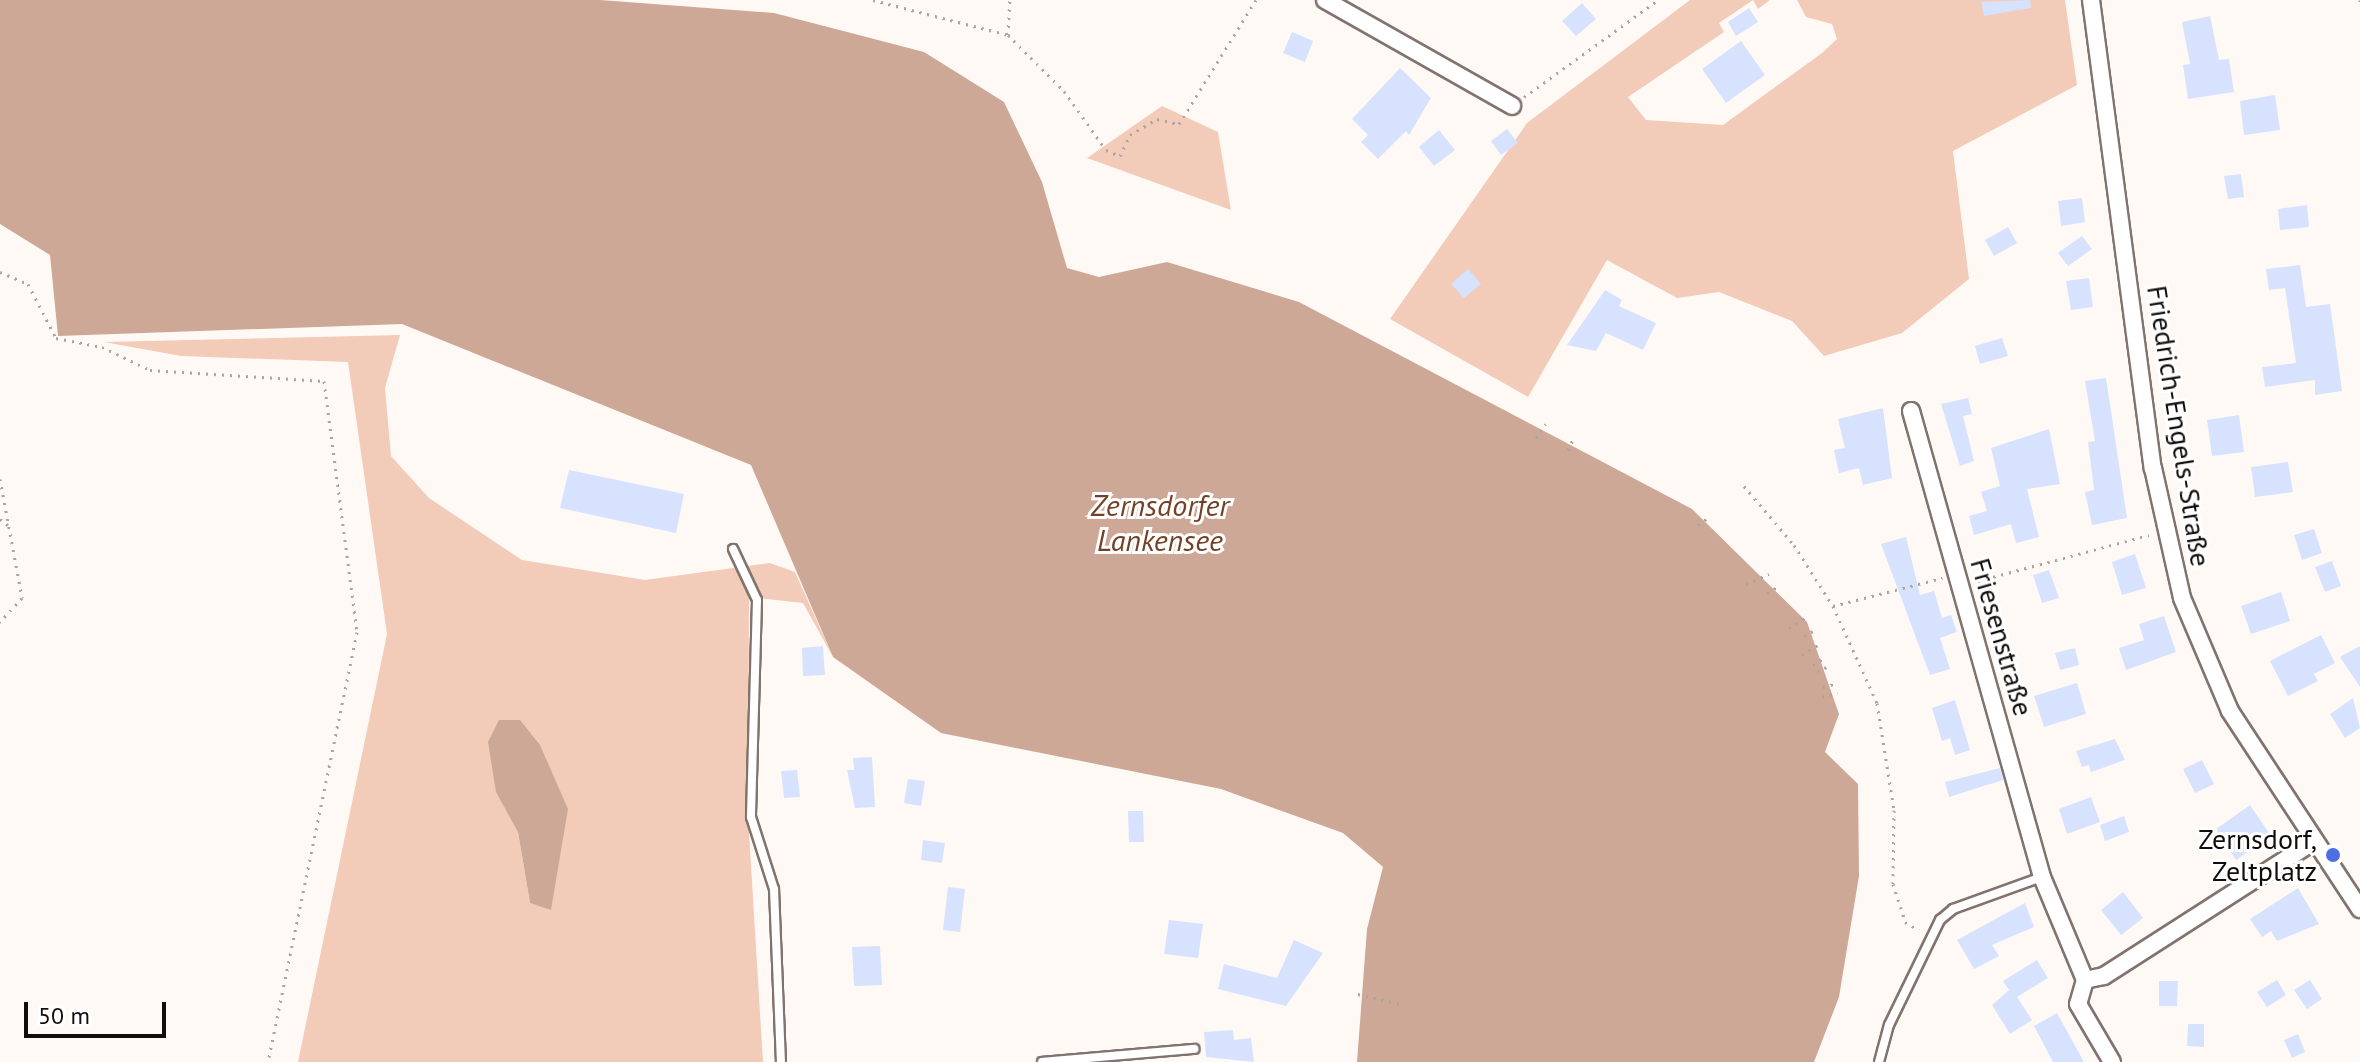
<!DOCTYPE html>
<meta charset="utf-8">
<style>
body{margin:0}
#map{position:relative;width:2360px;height:1062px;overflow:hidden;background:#fff9f6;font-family:"PT Sans",sans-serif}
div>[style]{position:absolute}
.green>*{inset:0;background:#f2cbb9}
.water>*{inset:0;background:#cea896}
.building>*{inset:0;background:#d6e2fe}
.path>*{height:3px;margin-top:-1.5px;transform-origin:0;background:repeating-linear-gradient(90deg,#aaa4a2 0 2px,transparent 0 8px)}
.roads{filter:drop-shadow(2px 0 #81736d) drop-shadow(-2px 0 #81736d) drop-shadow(0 2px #81736d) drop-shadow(0 -2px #81736d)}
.lane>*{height:8px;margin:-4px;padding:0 4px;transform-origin:4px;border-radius:4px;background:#fff}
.street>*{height:16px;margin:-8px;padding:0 8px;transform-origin:8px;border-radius:8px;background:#fff}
.dots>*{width:22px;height:22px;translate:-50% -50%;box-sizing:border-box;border:4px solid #fff;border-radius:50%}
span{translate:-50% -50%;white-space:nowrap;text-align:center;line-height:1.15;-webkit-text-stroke:6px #fff;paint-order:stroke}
.street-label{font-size:28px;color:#120d0b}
.poi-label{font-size:28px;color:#120d0b}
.right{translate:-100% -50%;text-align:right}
.water-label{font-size:30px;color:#744127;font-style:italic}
.scale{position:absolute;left:24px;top:1002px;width:142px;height:36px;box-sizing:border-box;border:4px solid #120d0b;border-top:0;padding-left:10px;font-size:24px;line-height:28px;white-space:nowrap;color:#120d0b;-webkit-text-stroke:6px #fff;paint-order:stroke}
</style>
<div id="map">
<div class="green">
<div style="clip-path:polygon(1690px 0,1770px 0,1758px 9px,1753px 0,1719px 23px,1724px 32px,1628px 97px,1646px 120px,1723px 125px,1822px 53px,1837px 39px,1832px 24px,1806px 17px,1797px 0,2065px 0,2077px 85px,1953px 151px,1969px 279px,1902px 333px,1824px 356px,1792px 321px,1719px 292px,1677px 298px,1607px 260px,1528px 397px,1390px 319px,1527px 123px)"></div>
<div style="clip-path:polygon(1162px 106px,1218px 132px,1231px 210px,1087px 158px)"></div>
<div style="clip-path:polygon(evenodd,400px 335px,385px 388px,391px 456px,429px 498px,522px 560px,645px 580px,770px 563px,795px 572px,833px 657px,803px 603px,749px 597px,748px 816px,763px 1062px,298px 1062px,387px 634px,348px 362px,181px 356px,104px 342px,400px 335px,518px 832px,551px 909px,530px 903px,518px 832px)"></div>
</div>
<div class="water">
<div style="clip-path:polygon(0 0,600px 0,774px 13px,924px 52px,1004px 102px,1042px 182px,1067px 268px,1099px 277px,1167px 262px,1299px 302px,1692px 509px,1807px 622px,1839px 714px,1825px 752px,1858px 784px,1859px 876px,1839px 997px,1814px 1062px,1357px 1062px,1367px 929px,1383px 867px,1343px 833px,1221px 789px,941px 733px,833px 657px,751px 465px,402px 324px,58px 336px,50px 255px,0 224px)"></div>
<div style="clip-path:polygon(499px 720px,520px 720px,540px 745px,568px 809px,551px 910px,530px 903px,518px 832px,496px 792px,488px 742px)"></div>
</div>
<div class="building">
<div style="clip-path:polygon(2030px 0,2031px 8px,1984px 16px,1981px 2px)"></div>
<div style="clip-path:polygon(1582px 3px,1596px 19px,1576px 36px,1562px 21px)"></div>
<div style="clip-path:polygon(1749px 8px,1758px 22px,1736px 36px,1728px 22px)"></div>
<div style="clip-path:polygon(2210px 16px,2219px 60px,2229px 59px,2234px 92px,2188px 99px,2183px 65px,2190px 64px,2182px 22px)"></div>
<div style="clip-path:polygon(1292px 32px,1313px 41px,1305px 62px,1283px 53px)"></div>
<div style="clip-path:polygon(1741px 41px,1765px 75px,1726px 103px,1702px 69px)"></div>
<div style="clip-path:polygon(1400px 68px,1431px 98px,1409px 135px,1406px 131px,1378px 159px,1361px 142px,1368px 135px,1352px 119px)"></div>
<div style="clip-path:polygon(2275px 95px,2280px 130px,2244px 135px,2240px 101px)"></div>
<div style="clip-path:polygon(1507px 129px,1518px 143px,1501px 155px,1491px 141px)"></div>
<div style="clip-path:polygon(1439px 130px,1455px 150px,1434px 166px,1419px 147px)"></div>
<div style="clip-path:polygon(2241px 174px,2244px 197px,2228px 199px,2224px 176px)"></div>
<div style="clip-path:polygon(2082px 198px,2085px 222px,2061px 226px,2058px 201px)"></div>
<div style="clip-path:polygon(2307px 205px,2309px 227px,2280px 230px,2278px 209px)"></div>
<div style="clip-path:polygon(2008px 227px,2017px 243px,1994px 256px,1985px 240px)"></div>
<div style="clip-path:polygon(2082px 236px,2092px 249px,2068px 266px,2058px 253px)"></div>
<div style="clip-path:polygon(2300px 265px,2306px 307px,2330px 304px,2342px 391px,2315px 395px,2315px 380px,2265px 387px,2262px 367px,2296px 363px,2285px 288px,2269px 290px,2266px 269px)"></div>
<div style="clip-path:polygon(1468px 269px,1481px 284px,1464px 298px,1451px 284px)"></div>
<div style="clip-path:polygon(2089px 278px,2093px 307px,2071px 310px,2066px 281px)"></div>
<div style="clip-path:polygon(1605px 290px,1622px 300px,1619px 306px,1656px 323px,1643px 350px,1606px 333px,1596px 351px,1567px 345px)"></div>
<div style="clip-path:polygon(2002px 338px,2008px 356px,1980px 364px,1975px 346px)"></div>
<div style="clip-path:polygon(2106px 378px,2127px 518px,2092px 525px,2085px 492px,2094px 490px,2088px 442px,2095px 441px,2085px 381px)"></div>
<div style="clip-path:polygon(1968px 398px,1972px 414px,1963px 416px,1974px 461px,1960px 466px,1941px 404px)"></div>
<div style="clip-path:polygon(1883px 408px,1892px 478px,1863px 485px,1859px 468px,1839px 473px,1834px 450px,1845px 448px,1838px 419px)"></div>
<div style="clip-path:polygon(2239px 415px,2244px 452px,2212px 456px,2207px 420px)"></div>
<div style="clip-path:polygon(2049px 429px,2060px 484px,2027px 489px,2039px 537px,2016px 543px,2011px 524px,1974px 535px,1969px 516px,1987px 511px,1981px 492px,2000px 486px,1991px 448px)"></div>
<div style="clip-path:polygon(2288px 462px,2293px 492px,2255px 497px,2251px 467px)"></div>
<div style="clip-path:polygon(569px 470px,684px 494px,676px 533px,560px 508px)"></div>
<div style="clip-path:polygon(2314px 529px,2322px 553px,2302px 560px,2294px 535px)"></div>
<div style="clip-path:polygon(1906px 537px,1920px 595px,1934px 591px,1942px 618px,1951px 615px,1957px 632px,1940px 638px,1950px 669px,1930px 675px,1881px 544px)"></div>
<div style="clip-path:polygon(2135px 554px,2146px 588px,2122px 595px,2112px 562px)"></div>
<div style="clip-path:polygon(2332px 561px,2341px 586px,2325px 592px,2315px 567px)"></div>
<div style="clip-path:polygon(2049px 570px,2059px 598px,2042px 603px,2033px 575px)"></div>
<div style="clip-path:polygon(2281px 592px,2290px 621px,2251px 634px,2241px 606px)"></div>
<div style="clip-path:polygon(2164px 616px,2176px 652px,2126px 670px,2119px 648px,2144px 640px,2139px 624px)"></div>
<div style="clip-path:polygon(2321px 635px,2335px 663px,2314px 674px,2318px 681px,2288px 696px,2270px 661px)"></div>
<div style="clip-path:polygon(823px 646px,825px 675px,803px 676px,802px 648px)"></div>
<div style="clip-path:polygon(2360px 646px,2360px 687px,2340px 657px)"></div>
<div style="clip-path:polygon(2075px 648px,2079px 665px,2060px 670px,2055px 653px)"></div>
<div style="clip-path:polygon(2077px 683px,2086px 714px,2044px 727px,2034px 696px)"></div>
<div style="clip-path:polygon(2353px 698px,2360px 728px,2345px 738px,2330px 714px)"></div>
<div style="clip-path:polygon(1955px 700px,1970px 750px,1955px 755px,1950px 738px,1942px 741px,1932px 708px)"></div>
<div style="clip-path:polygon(2115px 739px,2125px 760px,2091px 772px,2089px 765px,2082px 767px,2076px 751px)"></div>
<div style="clip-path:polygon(872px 757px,875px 807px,855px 808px,847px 770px,854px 770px,853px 758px)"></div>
<div style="clip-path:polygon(2202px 760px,2214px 784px,2195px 793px,2183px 769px)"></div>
<div style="clip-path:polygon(2000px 768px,2003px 780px,1949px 797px,1945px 782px)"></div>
<div style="clip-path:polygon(797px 770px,800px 797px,784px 798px,781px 771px)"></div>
<div style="clip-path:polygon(908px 779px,925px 781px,921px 806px,904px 803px)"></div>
<div style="clip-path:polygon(2091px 797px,2100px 822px,2067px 834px,2059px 809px)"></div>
<div style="clip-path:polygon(2250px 805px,2271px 836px,2236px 860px,2216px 829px)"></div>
<div style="clip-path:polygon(1128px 811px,1143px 811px,1144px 842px,1129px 842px)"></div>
<div style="clip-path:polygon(2124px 816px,2129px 832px,2105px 841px,2100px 825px)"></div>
<div style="clip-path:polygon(923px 840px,945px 843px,942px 863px,921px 860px)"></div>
<div style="clip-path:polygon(948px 887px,965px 889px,960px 932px,943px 930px)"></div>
<div style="clip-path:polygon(2298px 888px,2319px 924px,2277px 941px,2271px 931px,2262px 937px,2250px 919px)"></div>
<div style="clip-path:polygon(2123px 892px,2143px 918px,2121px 935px,2101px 910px)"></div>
<div style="clip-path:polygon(2025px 903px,2034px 927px,1992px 945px,1999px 956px,1974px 969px,1957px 940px)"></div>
<div style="clip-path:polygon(1169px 920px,1203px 924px,1198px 958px,1164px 954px)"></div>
<div style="clip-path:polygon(1294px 940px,1323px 953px,1286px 1006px,1218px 989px,1224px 964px,1277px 978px)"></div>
<div style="clip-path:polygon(880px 946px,882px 985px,854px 986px,852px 947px)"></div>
<div style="clip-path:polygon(2037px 960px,2048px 978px,2017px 997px,2032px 1020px,2010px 1034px,1992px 1005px,2009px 990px,2003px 981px)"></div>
<div style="clip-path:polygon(2277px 980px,2286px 995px,2267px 1007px,2257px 992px)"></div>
<div style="clip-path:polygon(2310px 980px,2322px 999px,2307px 1009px,2294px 990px)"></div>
<div style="clip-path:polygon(2159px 981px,2178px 981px,2177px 1006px,2159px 1006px)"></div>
<div style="clip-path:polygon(2057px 1013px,2084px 1062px,2053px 1062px,2034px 1026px)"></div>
<div style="clip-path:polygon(2188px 1024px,2204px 1024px,2204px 1047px,2187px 1046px)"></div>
<div style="clip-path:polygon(1233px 1030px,1234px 1040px,1251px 1038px,1254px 1062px,1206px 1057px,1204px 1032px)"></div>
<div style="clip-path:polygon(2298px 1034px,2305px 1052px,2292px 1058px,2284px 1040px)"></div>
</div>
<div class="path">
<div style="left:873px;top:0;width:139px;rotate:14.5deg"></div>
<div style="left:1008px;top:35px;width:79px;rotate:45deg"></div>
<div style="left:1064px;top:91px;width:72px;rotate:54.6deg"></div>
<div style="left:1106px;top:150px;width:15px;rotate:23deg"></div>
<div style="left:1120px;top:156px;width:23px;rotate:-65deg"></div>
<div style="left:1130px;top:135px;width:31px;rotate:-31deg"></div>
<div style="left:1157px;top:119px;width:23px;rotate:13deg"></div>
<div style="left:1179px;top:124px;width:146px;rotate:-58.2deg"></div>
<div style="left:2360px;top:0;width:3px;rotate:90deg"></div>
<div style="left:1008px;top:35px;width:35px;rotate:-87deg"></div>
<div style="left:1524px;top:97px;width:165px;rotate:-35.9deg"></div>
<div style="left:0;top:272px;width:30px;rotate:23deg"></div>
<div style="left:28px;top:284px;width:61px;rotate:62.6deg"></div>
<div style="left:56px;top:338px;width:47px;rotate:11.1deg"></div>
<div style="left:102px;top:347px;width:53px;rotate:25.6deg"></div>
<div style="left:150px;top:370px;width:174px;rotate:3.6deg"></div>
<div style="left:324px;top:381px;width:253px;rotate:82.5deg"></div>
<div style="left:357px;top:632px;width:439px;rotate:101.7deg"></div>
<div style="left:1536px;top:438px;width:17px;rotate:-57deg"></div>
<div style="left:1568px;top:450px;width:14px;rotate:-65deg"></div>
<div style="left:0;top:479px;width:121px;rotate:79.5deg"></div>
<div style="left:22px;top:598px;width:33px;rotate:133deg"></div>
<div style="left:1744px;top:486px;width:77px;rotate:49.7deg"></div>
<div style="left:1794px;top:545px;width:72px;rotate:57.4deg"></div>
<div style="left:1833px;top:606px;width:107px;rotate:65.6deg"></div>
<div style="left:1877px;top:703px;width:108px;rotate:81deg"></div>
<div style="left:1894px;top:810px;width:74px;rotate:90.8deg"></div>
<div style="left:1893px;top:884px;width:40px;rotate:72deg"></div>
<div style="left:1905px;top:922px;width:16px;rotate:30deg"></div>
<div style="left:0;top:519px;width:11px;rotate:38deg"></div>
<div style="left:1698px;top:525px;width:14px;rotate:-36deg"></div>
<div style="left:1978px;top:581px;width:177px;rotate:-15.1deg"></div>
<div style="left:1746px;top:584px;width:25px;rotate:-23deg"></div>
<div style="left:1767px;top:593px;width:14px;rotate:-30deg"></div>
<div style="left:1833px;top:606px;width:113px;rotate:-14.4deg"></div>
<div style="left:1789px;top:628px;width:19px;rotate:-32deg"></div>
<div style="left:1804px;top:636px;width:10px;rotate:-29deg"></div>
<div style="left:1802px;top:655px;width:22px;rotate:-32deg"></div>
<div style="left:1813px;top:665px;width:12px;rotate:-31deg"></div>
<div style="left:1817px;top:671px;width:11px;rotate:-22deg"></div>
<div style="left:1823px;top:687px;width:11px;rotate:-15deg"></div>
<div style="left:1822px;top:697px;width:16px;rotate:-15deg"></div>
<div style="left:1358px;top:994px;width:44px;rotate:13.1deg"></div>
</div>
<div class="roads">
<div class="lane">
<div style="left:733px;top:549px;width:56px;rotate:64.8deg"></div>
<div style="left:757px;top:600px;width:217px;rotate:91.6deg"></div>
<div style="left:751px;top:817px;width:76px;rotate:72.3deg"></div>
<div style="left:774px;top:889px;width:173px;rotate:87.7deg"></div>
<div style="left:1042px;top:1062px;width:153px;rotate:-4.9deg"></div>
<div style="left:1879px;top:1062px;width:38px;rotate:-75deg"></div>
<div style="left:1889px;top:1025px;width:117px;rotate:-64.1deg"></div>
<div style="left:1940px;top:920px;width:17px;rotate:-40deg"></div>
<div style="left:1953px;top:909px;width:95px;rotate:-19.8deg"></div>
</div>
<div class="street">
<div style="left:1325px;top:0;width:215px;rotate:29.5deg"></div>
<div style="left:2091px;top:0;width:472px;rotate:82.5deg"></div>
<div style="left:2153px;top:468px;width:133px;rotate:77.4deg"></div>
<div style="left:2182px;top:598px;width:123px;rotate:67deg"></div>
<div style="left:2230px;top:711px;width:237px;rotate:56.7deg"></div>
<div style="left:1911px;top:411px;width:484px;rotate:74.3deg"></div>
<div style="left:2042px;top:877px;width:112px;rotate:67.3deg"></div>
<div style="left:2085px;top:980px;width:25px;rotate:106deg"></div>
<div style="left:2078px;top:1004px;width:67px;rotate:59.6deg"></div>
<div style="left:2085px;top:980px;width:19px;rotate:-12deg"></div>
<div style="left:2104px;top:976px;width:248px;rotate:-32.7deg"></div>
</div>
</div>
<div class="dots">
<div style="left:2333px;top:855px;background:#4d6ee2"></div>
</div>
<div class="street-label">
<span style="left:2179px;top:426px;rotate:81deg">Friedrich-Engels-Straße</span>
<span style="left:2002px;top:637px;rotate:74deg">Friesenstraße</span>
</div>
<div class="poi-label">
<span class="right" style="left:2317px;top:855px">Zernsdorf,<br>Zeltplatz</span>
</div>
<div class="water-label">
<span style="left:1160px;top:522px">Zernsdorfer<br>Lankensee</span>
</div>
<div class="scale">50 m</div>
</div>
